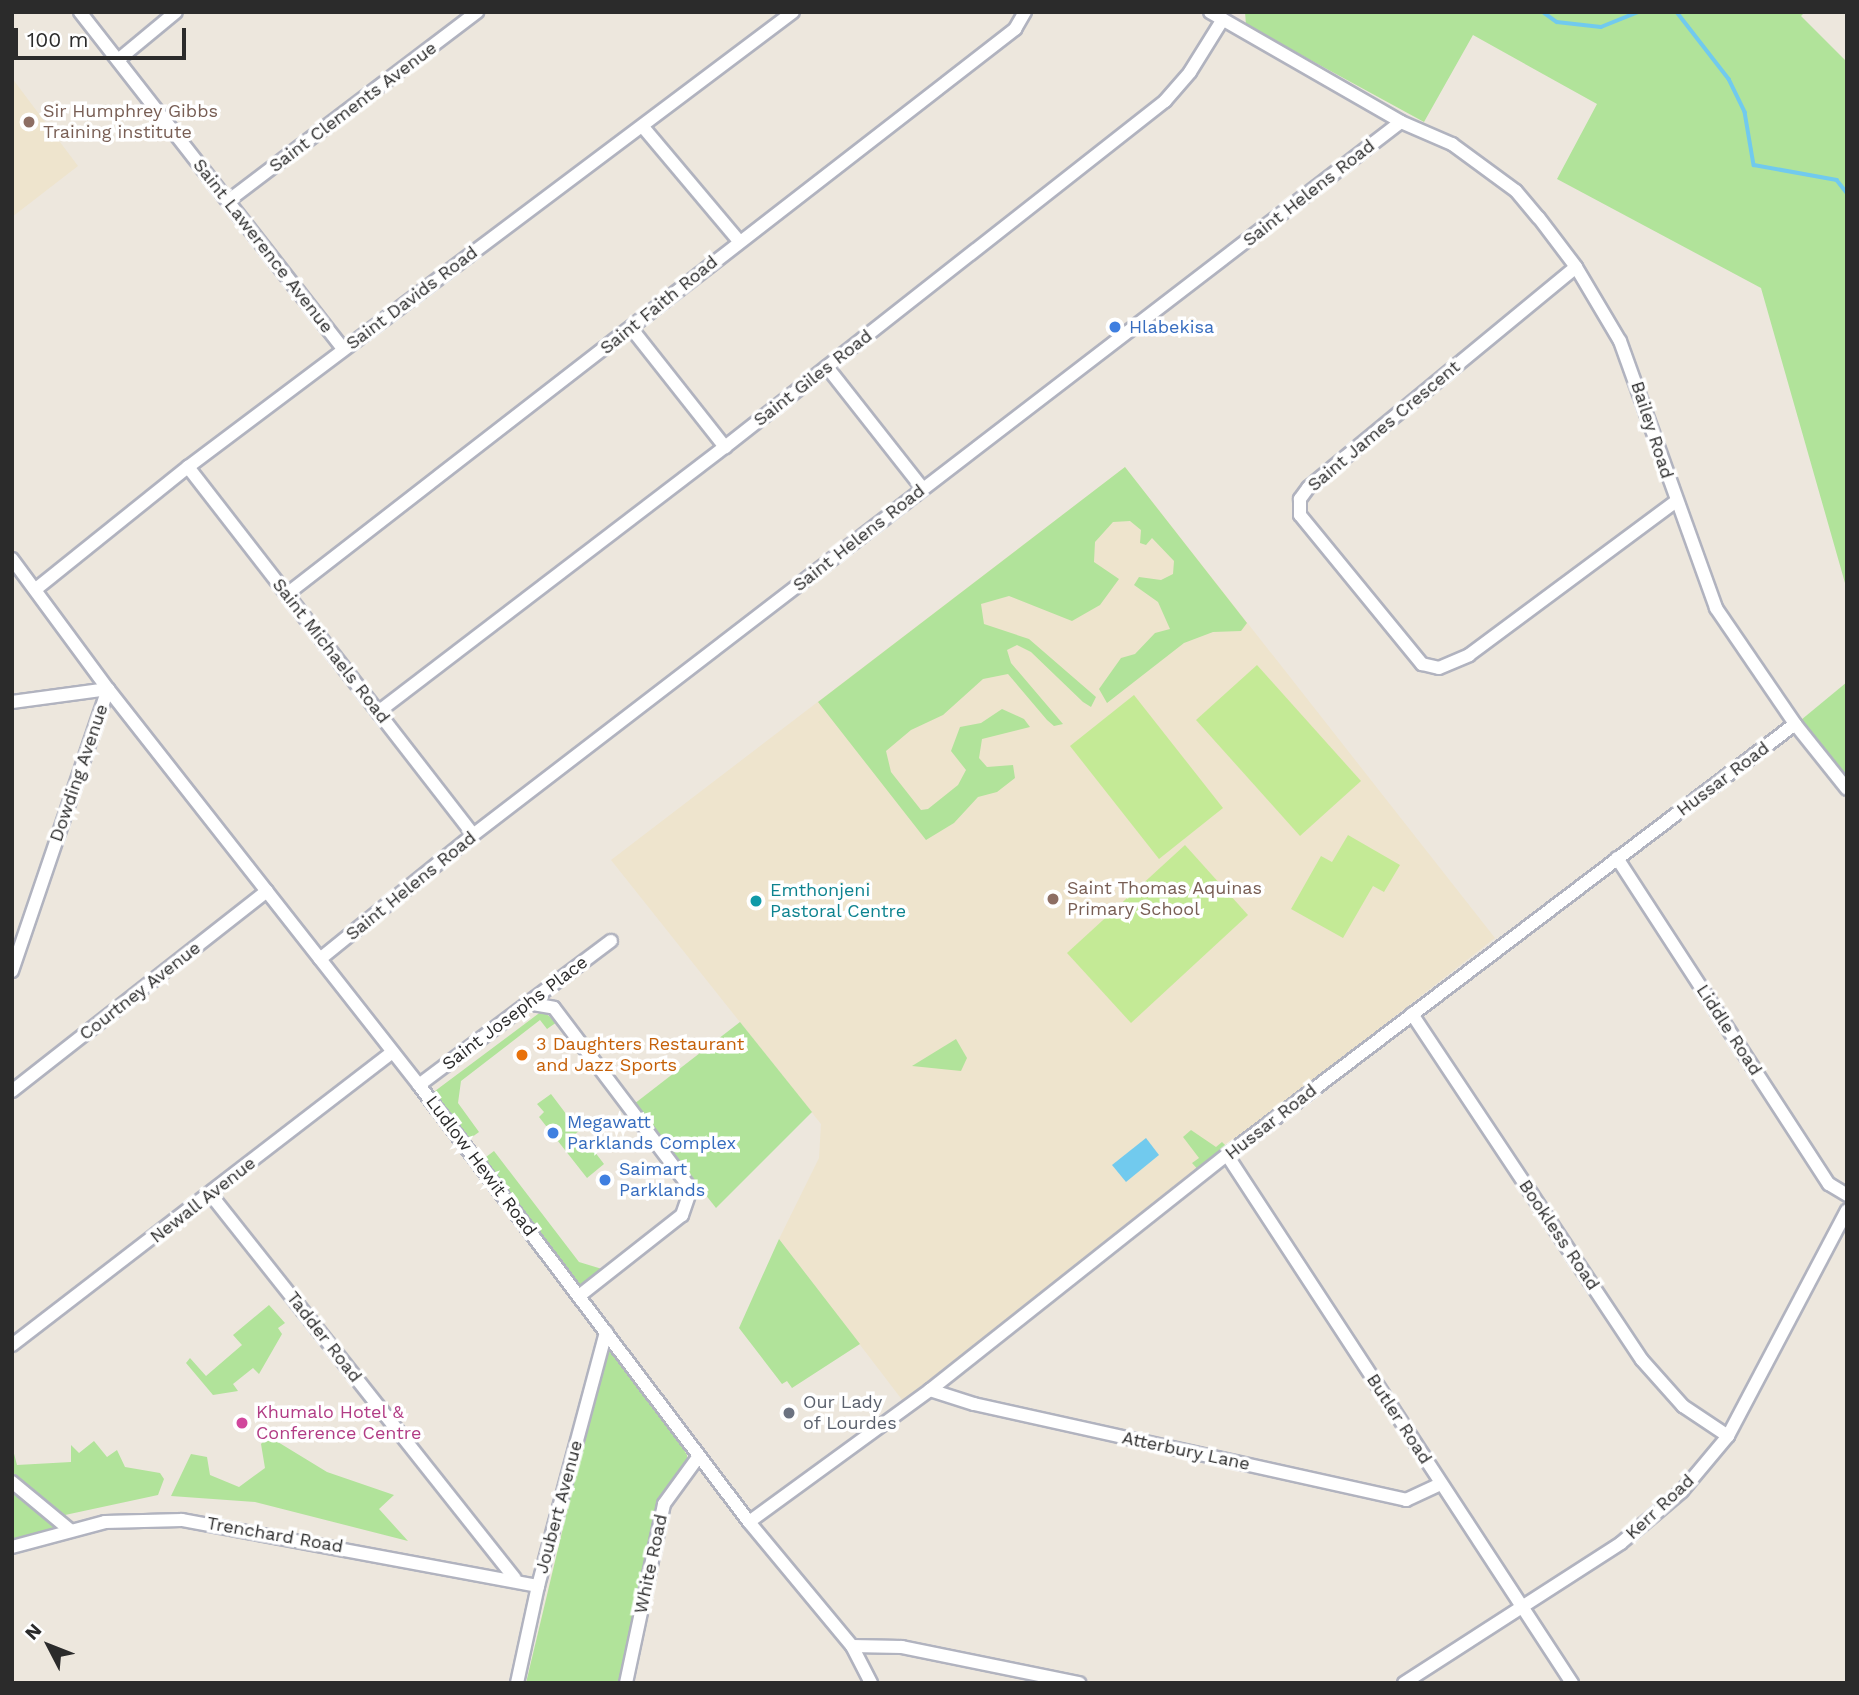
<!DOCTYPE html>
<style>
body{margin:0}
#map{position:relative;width:1859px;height:1695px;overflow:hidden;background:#ede7dd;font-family:"Work Sans",sans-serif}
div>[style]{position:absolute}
.education>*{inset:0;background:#eee4cd}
.green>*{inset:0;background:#b1e39a}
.pitch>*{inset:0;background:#c4ea96}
.water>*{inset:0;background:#71caee}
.stream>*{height:3.5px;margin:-1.75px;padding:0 1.75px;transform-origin:1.75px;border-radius:1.75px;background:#71caee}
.roads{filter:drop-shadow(2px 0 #b1b3bf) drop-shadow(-2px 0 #b1b3bf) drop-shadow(0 2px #b1b3bf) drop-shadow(0 -2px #b1b3bf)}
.minor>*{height:12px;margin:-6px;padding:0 6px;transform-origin:6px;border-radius:6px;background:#fff}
.dots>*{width:19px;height:19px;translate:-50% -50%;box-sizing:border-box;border:4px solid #fff;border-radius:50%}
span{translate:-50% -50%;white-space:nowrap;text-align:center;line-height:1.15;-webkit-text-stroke:7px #fff;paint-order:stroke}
.street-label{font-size:18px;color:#2b2b2b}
.education-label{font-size:18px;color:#785e54}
.left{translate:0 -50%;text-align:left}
.shop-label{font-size:18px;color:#366cbe}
.culture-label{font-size:18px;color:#0d838f}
.food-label{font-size:18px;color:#c56008}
.worship-label{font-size:18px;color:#5b616d}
.hotel-label{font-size:18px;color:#b23c85}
.frame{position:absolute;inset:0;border:14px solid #2b2b2b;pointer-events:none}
.north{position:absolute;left:14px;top:1611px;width:70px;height:70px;-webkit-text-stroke:5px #fff;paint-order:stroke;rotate:312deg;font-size:19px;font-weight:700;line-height:28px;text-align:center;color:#2b2b2b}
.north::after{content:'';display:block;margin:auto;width:24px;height:32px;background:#2b2b2b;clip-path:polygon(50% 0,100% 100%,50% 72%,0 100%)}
.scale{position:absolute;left:14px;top:28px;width:172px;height:32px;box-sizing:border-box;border:4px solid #2b2b2b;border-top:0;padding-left:9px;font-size:21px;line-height:24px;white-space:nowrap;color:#2b2b2b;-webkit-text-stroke:5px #fff;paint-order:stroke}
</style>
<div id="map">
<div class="education">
<div style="clip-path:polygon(12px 78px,78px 166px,12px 217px)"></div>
<div style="clip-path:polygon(1125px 467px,1495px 938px,903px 1401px,779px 1239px,819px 1158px,821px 1124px,611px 860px)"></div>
</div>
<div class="green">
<div style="clip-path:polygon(1245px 12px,1805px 12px,1801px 16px,1847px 62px,1847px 590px,1761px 288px,1557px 179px,1597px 104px,1473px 35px,1424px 122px,1246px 25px)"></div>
<div style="clip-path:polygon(1125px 467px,1247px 623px,1241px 631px,1213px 632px,1184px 643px,1107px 703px,1099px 689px,1121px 658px,1135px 654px,1155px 633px,1170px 629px,1158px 602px,1134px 585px,1139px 577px,1161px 580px,1173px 574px,1174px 561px,1152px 538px,1146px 545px,1140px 543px,1141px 530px,1130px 521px,1113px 522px,1095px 542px,1094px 562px,1119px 579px,1100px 605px,1072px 621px,1009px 596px,981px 604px,984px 624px,1029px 639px,1096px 697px,1091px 707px,1083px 702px,1031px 652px,1017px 645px,1007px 650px,1011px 663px,1063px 724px,1054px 726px,1047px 720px,1008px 674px,983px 679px,943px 715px,911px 730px,886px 751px,891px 772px,921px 810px,928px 809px,958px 785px,966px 770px,951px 751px,960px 727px,981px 723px,1002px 709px,1024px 719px,1030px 727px,982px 739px,979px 758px,987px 767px,1013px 765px,1015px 778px,997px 792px,978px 797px,954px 823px,926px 840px,818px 702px)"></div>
<div style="clip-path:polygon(1847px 682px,1847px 778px,1801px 720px)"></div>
<div style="clip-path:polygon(542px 1011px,557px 1022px,547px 1029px,540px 1020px,461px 1081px,458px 1103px,479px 1132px,468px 1140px,435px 1091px)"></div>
<div style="clip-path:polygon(740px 1022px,812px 1112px,716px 1208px,634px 1104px)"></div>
<div style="clip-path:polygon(956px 1039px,967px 1058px,961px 1071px,912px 1066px)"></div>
<div style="clip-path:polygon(551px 1094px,579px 1131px,571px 1137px,582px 1153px,591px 1147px,604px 1164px,587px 1178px,539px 1117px,544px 1112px,537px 1104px)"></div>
<div style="clip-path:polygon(1191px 1130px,1216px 1147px,1222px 1142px,1230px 1150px,1201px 1173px,1192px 1163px,1199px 1158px,1183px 1137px)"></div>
<div style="clip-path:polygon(494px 1151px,579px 1262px,602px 1269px,580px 1288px,482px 1160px)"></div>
<div style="clip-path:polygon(779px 1239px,860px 1344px,792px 1388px,787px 1381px,782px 1384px,739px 1328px)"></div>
<div style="clip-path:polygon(269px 1305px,285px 1323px,278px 1328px,282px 1334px,259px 1374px,253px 1368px,233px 1384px,238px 1391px,213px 1395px,186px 1363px,190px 1358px,206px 1376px,242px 1345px,233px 1335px)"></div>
<div style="clip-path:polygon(608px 1339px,672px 1430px,687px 1455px,687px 1465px,662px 1501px,623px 1683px,526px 1683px)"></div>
<div style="clip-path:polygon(268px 1436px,327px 1472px,394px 1495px,379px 1509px,408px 1541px,255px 1502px,171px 1496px,191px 1454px,207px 1457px,210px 1475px,239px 1487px,265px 1468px,261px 1444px)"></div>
<div style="clip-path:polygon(94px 1441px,107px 1457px,117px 1450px,125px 1467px,160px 1473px,164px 1479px,158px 1495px,65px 1515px,12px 1472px,12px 1446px,17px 1465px,71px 1462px,71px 1445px,79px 1453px)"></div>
<div style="clip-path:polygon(12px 1487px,63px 1529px,12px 1545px)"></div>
</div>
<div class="pitch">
<div style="clip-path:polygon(1257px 665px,1361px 781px,1300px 836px,1196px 720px)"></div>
<div style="clip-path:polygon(1134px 695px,1223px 808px,1159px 859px,1070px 746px)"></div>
<div style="clip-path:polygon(1348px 835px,1400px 865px,1384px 892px,1373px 886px,1343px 938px,1291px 909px,1321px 856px,1332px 862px)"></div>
<div style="clip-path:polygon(1185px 845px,1248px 915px,1131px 1023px,1067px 953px)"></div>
</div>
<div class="water">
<div style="clip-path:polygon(1146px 1138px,1159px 1155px,1126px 1182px,1112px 1165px)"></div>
</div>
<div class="stream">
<div style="left:1543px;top:12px;width:17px;rotate:36deg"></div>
<div style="left:1557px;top:22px;width:44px;rotate:6.5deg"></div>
<div style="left:1601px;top:27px;width:40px;rotate:-22deg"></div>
<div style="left:1677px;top:12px;width:85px;rotate:52.2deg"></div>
<div style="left:1729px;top:79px;width:37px;rotate:64deg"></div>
<div style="left:1745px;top:112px;width:54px;rotate:80.4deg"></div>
<div style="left:1754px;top:165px;width:84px;rotate:10.2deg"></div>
<div style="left:1837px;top:180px;width:16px;rotate:52deg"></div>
</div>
<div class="roads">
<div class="minor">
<div style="left:80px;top:12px;width:427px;rotate:52deg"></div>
<div style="left:1210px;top:12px;width:220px;rotate:29.9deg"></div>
<div style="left:1401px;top:122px;width:56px;rotate:23.3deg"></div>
<div style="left:1452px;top:144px;width:79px;rotate:36.3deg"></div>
<div style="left:1516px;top:191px;width:35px;rotate:50deg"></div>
<div style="left:1539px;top:218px;width:61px;rotate:52.9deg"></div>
<div style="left:1576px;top:267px;width:86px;rotate:59.3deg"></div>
<div style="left:1620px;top:341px;width:284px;rotate:70.2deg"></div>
<div style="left:1716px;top:608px;width:140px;rotate:55.7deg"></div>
<div style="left:1795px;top:724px;width:83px;rotate:51.3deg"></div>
<div style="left:118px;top:60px;width:75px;rotate:-39.6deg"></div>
<div style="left:643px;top:127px;width:149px;rotate:49.9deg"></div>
<div style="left:228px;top:201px;width:313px;rotate:-37.2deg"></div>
<div style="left:1576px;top:267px;width:347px;rotate:140.5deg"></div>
<div style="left:1308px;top:488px;width:14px;rotate:126deg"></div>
<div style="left:1300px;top:499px;width:16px;rotate:90deg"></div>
<div style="left:1300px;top:515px;width:193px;rotate:50.7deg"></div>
<div style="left:1422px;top:664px;width:17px;rotate:13deg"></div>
<div style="left:1439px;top:668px;width:33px;rotate:-23deg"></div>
<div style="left:1469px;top:655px;width:257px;rotate:-36.6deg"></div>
<div style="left:631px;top:328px;width:152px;rotate:51.7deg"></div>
<div style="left:827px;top:367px;width:155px;rotate:51.8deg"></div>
<div style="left:188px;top:467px;width:465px;rotate:52.2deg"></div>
<div style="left:12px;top:559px;width:162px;rotate:53.6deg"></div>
<div style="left:108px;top:689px;width:298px;rotate:108.8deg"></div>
<div style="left:36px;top:589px;width:195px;rotate:-38.8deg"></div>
<div style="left:188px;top:467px;width:757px;rotate:-36.95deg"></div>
<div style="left:287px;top:594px;width:922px;rotate:-37.81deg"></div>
<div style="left:1015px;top:29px;width:20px;rotate:-60deg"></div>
<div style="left:12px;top:702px;width:97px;rotate:-7.7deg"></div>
<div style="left:108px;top:689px;width:504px;rotate:51.86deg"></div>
<div style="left:419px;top:1085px;width:548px;rotate:52.94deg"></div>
<div style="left:749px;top:1522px;width:161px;rotate:50.3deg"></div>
<div style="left:852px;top:1646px;width:42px;rotate:62.8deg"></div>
<div style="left:378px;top:712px;width:437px;rotate:-37.4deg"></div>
<div style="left:725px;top:447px;width:560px;rotate:-38.18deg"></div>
<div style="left:1165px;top:101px;width:38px;rotate:-49deg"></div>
<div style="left:1190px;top:72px;width:62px;rotate:-58.1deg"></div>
<div style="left:1617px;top:858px;width:389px;rotate:57deg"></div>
<div style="left:1829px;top:1184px;width:21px;rotate:31deg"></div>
<div style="left:320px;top:959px;width:197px;rotate:-39deg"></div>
<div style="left:473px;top:835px;width:1170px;rotate:-37.54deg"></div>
<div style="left:527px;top:1003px;width:27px;rotate:10deg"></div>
<div style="left:554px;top:1008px;width:227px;rotate:52.9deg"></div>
<div style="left:691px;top:1189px;width:28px;rotate:109deg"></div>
<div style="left:682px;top:1215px;width:131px;rotate:141.8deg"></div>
<div style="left:1412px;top:1014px;width:415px;rotate:56.4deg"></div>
<div style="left:1642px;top:1360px;width:62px;rotate:48.3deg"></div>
<div style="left:1683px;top:1406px;width:54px;rotate:33.7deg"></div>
<div style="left:419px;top:1085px;width:240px;rotate:-36.9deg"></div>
<div style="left:12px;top:1091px;width:324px;rotate:-38.1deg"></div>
<div style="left:1227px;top:1155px;width:631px;rotate:56.84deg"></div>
<div style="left:211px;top:1195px;width:489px;rotate:51.6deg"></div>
<div style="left:12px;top:1345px;width:480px;rotate:-37.6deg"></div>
<div style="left:930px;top:1390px;width:46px;rotate:17.7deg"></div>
<div style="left:974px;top:1404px;width:443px;rotate:12.5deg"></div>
<div style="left:1406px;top:1500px;width:38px;rotate:-25deg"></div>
<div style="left:12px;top:1482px;width:75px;rotate:39.6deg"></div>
<div style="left:749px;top:1522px;width:224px;rotate:-36.1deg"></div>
<div style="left:930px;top:1390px;width:379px;rotate:-38.4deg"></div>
<div style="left:1227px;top:1155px;width:713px;rotate:-37.19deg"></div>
<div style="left:12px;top:1547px;width:96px;rotate:-15deg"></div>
<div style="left:105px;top:1522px;width:77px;rotate:-1.5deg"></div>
<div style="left:182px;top:1520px;width:362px;rotate:10.5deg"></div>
<div style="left:852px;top:1646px;width:50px;rotate:1.1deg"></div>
<div style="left:902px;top:1647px;width:181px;rotate:11.5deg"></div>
<div style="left:517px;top:1683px;width:99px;rotate:-77.8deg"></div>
<div style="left:538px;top:1586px;width:263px;rotate:-75deg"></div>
<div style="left:626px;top:1683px;width:183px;rotate:-78deg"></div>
<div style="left:664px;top:1504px;width:59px;rotate:-53.9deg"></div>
<div style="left:1404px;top:1683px;width:258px;rotate:-32.8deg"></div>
<div style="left:1621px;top:1543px;width:80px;rotate:-40.4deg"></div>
<div style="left:1682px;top:1491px;width:72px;rotate:-50.1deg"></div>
<div style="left:1728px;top:1436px;width:255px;rotate:-62.2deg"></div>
</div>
</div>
<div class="dots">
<div style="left:29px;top:122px;background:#8d6e63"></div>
<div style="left:1115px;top:327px;background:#3f7fe0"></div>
<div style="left:1053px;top:899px;background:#8d6e63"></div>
<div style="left:756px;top:901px;background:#0f9aa8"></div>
<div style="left:522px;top:1055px;background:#e8710a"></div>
<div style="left:553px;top:1133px;background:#3f7fe0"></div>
<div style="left:605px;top:1180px;background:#3f7fe0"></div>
<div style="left:789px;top:1413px;background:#6b7280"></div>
<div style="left:242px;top:1423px;background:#d1479c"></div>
</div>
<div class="street-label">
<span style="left:353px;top:107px;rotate:-37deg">Saint Clements Avenue</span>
<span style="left:1309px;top:193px;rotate:-38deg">Saint Helens Road</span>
<span style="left:263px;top:246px;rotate:52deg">Saint Lawerence Avenue</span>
<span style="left:412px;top:298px;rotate:-37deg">Saint Davids Road</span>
<span style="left:659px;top:305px;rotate:-39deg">Saint Faith Road</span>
<span style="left:813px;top:378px;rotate:-38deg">Saint Giles Road</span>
<span style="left:1384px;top:426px;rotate:-40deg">Saint James Crescent</span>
<span style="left:1652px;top:430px;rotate:72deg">Bailey Road</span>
<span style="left:859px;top:538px;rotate:-38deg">Saint Helens Road</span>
<span style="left:331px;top:651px;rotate:52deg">Saint Michaels Road</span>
<span style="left:79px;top:773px;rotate:-71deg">Dowding Avenue</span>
<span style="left:1723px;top:779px;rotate:-37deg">Hussar Road</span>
<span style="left:411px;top:886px;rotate:-39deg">Saint Helens Road</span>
<span style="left:140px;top:991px;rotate:-38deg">Courtney Avenue</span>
<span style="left:515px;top:1013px;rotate:-37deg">Saint Josephs Place</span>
<span style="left:1729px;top:1030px;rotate:57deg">Liddle Road</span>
<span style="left:1271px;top:1122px;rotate:-38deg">Hussar Road</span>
<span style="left:481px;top:1166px;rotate:53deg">Ludlow Hewit Road</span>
<span style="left:203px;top:1200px;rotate:-38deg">Newall Avenue</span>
<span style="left:1559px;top:1235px;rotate:56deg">Bookless Road</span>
<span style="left:324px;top:1337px;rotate:52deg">Tadder Road</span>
<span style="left:1399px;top:1419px;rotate:57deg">Butler Road</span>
<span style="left:1186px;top:1451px;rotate:12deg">Atterbury Lane</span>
<span style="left:559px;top:1507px;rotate:-75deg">Joubert Avenue</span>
<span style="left:1660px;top:1507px;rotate:-43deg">Kerr Road</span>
<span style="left:275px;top:1535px;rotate:10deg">Trenchard Road</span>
<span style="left:651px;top:1564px;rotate:-78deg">White Road</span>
</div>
<div class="education-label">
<span class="left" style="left:43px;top:122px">Sir Humphrey Gibbs<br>Training institute</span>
<span class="left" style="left:1067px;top:899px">Saint Thomas Aquinas<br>Primary School</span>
</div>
<div class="shop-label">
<span class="left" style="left:1129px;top:327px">Hlabekisa</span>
<span class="left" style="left:567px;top:1133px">Megawatt<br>Parklands Complex</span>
<span class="left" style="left:619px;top:1180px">Saimart<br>Parklands</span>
</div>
<div class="culture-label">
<span class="left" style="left:770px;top:901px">Emthonjeni<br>Pastoral Centre</span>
</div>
<div class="food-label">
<span class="left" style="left:536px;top:1055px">3 Daughters Restaurant<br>and Jazz Sports</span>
</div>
<div class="worship-label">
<span class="left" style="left:803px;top:1413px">Our Lady<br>of Lourdes</span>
</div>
<div class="hotel-label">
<span class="left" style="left:256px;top:1423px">Khumalo Hotel &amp;<br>Conference Centre</span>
</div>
<div class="frame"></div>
<div class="north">N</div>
<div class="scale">100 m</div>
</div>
